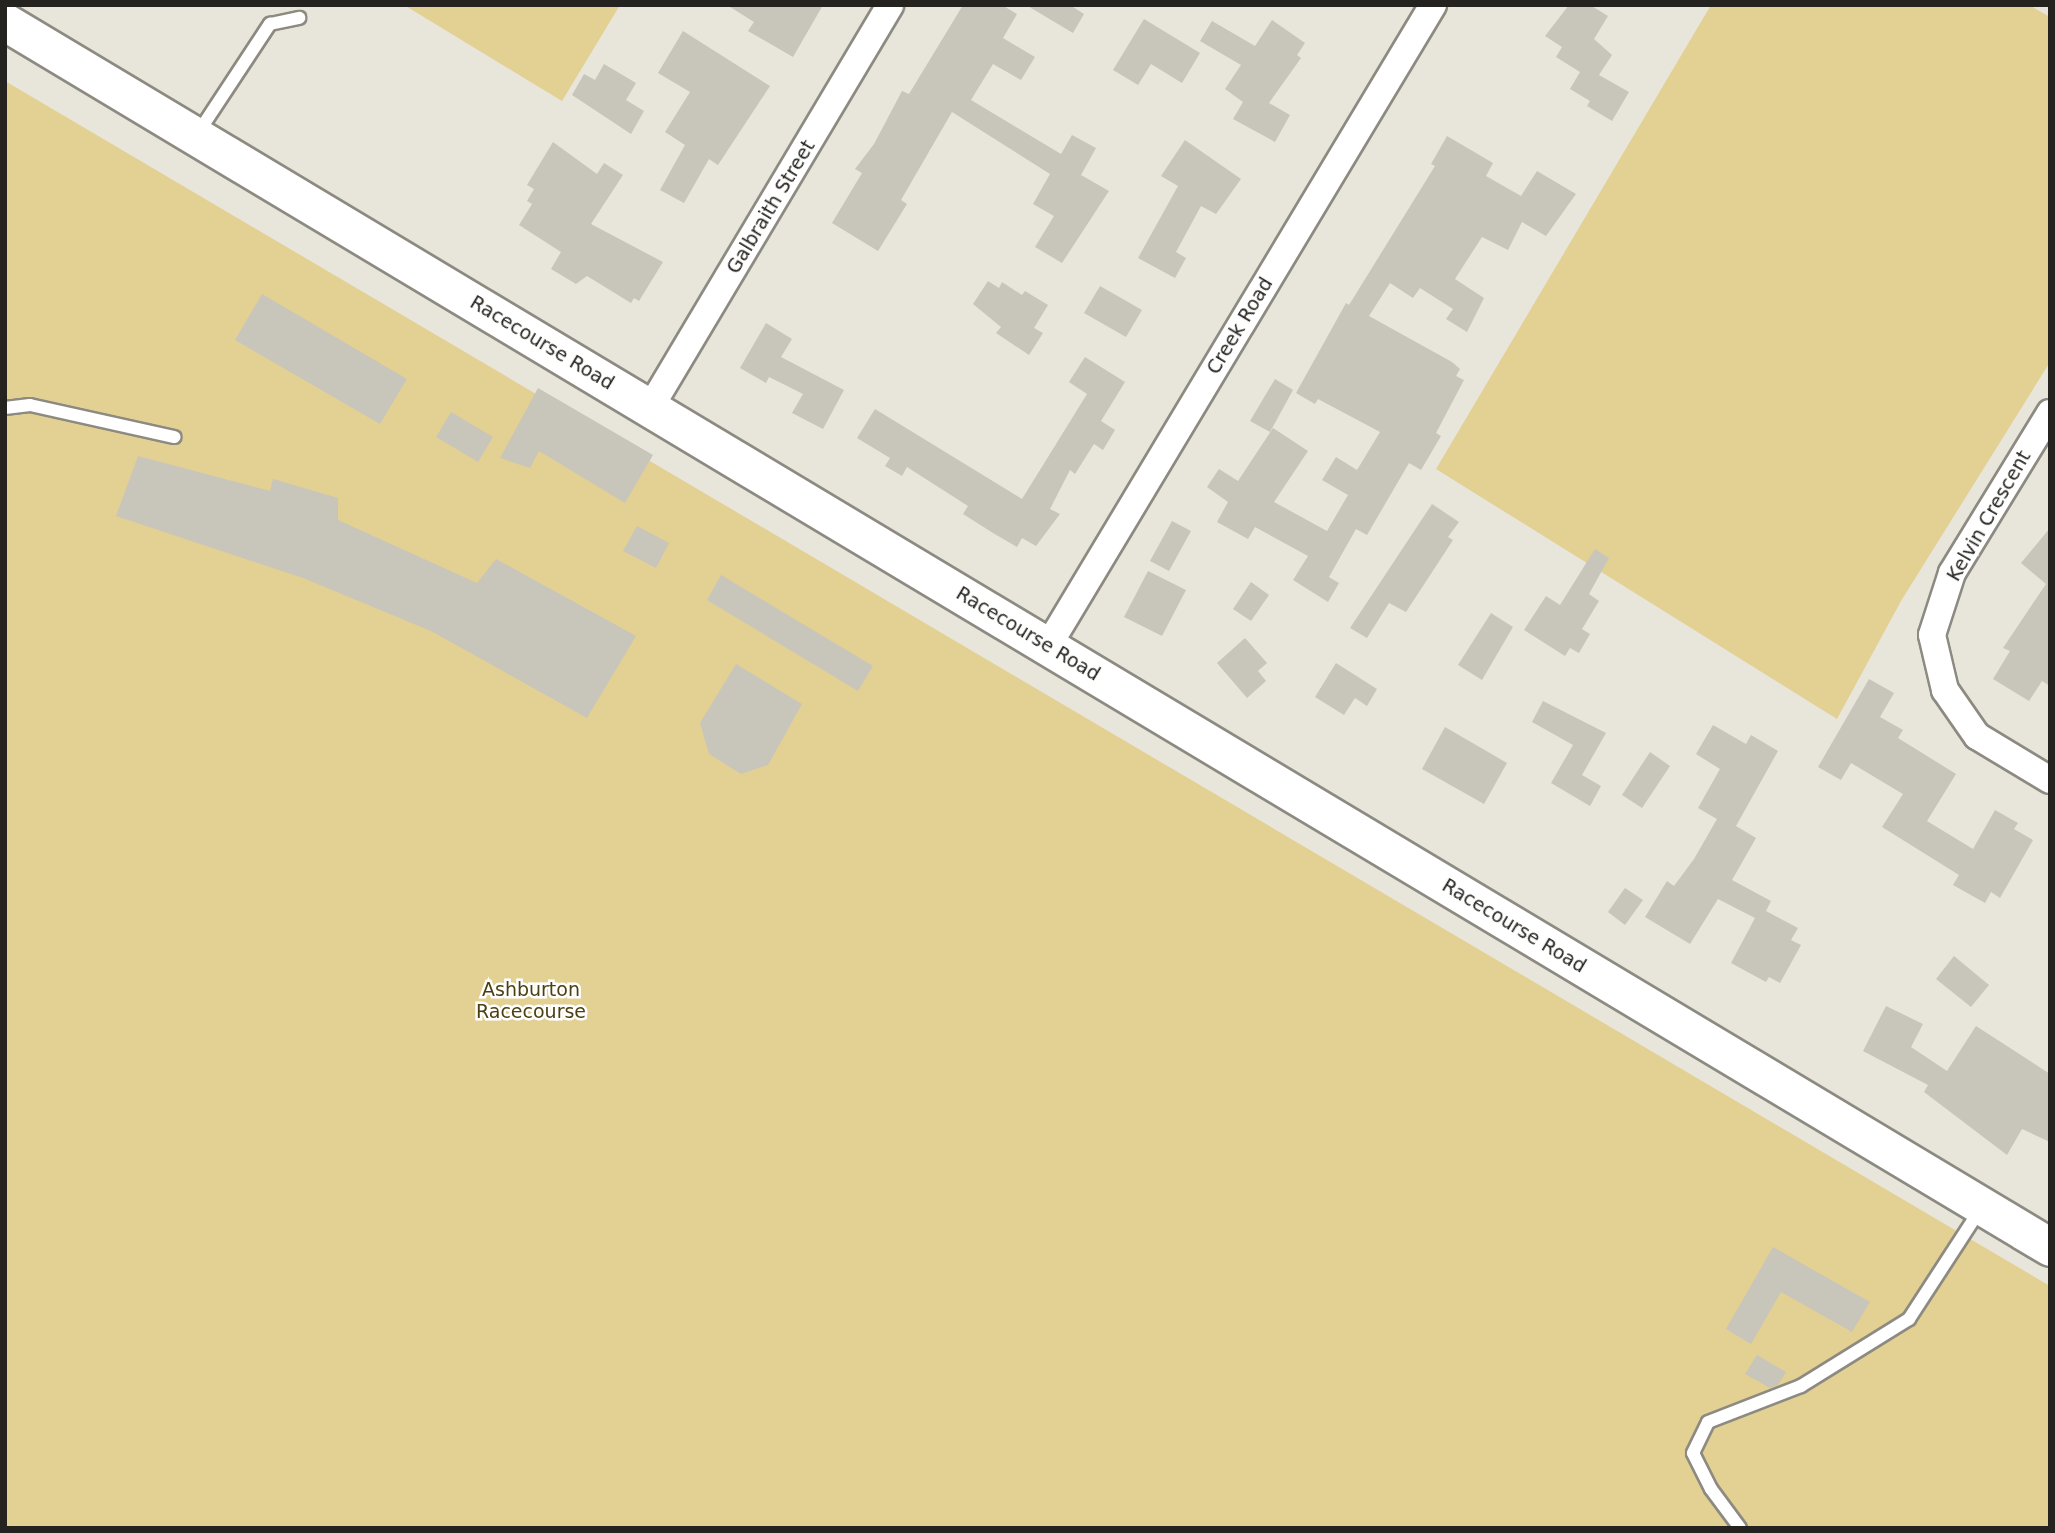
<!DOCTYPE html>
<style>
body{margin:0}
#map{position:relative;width:2055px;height:1533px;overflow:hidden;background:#e8e5db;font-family:"DejaVu Sans",sans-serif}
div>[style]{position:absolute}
.green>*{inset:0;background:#e3d093}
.building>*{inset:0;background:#c8c5bb}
.roads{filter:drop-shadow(2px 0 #8d8a81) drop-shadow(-2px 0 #8d8a81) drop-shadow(0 2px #8d8a81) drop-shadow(0 -2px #8d8a81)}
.lane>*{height:12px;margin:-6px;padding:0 6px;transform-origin:6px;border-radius:6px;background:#fff}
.street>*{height:26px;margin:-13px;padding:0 13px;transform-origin:13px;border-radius:13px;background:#fff}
.secondary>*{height:37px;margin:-18.5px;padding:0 18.5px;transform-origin:18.5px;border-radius:18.5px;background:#fff}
span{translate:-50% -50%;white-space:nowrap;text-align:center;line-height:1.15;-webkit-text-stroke:5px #fff;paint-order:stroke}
.street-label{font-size:19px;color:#24231f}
.park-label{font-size:19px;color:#4c4013}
.frame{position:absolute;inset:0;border:7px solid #24231f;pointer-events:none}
</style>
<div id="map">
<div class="green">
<div style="clip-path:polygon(404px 5px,620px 5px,562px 101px)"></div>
<div style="clip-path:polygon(1711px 5px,2029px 5px,2050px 17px,2050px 362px,1901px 601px,1837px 719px,1436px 469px)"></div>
<div style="clip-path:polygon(5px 81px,2050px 1286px,2050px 1528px,5px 1528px)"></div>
</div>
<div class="building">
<div style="clip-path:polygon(727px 5px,823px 5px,793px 57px,748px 31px,754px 22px)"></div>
<div style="clip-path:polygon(963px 5px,1002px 5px,1017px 14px,1003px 38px,1035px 57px,1021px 80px,993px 64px,971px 100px,1061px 154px,1072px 135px,1096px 148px,1081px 175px,1109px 191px,1062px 263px,1035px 247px,1054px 216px,1033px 204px,1050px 174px,952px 112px,901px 200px,907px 204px,878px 251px,832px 223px,862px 173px,855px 169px,874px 144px,902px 91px,909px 94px)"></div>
<div style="clip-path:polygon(1026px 5px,1070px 5px,1084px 14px,1073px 33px)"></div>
<div style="clip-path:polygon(1569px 5px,1590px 5px,1608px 16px,1594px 39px,1612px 55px,1599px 75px,1629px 92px,1612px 121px,1587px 106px,1590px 101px,1570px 89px,1580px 72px,1556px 57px,1562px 47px,1545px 36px)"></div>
<div style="clip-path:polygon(1144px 19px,1200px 53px,1182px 83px,1151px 64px,1138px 85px,1113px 70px)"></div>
<div style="clip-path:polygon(1272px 20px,1305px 43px,1297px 55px,1301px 58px,1269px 103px,1290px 115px,1275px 142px,1233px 119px,1243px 102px,1225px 89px,1241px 65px,1200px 41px,1212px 21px,1255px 46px)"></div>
<div style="clip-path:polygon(683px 31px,770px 86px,718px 165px,709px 159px,684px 203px,660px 190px,685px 145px,665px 132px,690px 92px,658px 73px)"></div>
<div style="clip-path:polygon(604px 64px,636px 83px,626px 100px,644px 111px,631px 134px,572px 95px,584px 74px,595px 80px)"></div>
<div style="clip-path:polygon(1447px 136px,1493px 163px,1486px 176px,1521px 196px,1537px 171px,1576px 194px,1546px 236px,1522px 222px,1508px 250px,1482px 237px,1455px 279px,1484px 298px,1467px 332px,1446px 319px,1453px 309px,1420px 288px,1413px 298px,1390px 283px,1369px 316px,1452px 362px,1460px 369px,1456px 376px,1464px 380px,1436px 433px,1441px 436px,1421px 470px,1409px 463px,1367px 535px,1356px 529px,1329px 577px,1339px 583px,1328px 602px,1293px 580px,1308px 556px,1255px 527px,1248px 539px,1217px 522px,1228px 502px,1207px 487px,1219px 469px,1238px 481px,1273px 428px,1308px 451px,1274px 502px,1327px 531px,1348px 495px,1322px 480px,1336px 457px,1357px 470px,1380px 432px,1318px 399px,1315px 404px,1296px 393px,1346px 303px,1349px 305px,1435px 166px,1431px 164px)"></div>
<div style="clip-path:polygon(1185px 140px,1241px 179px,1216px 214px,1201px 206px,1176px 252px,1186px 258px,1175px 278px,1138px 258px,1178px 186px,1161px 176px)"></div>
<div style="clip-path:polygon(553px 142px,597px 174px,604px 163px,623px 175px,591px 224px,663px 262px,639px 301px,634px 298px,631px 303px,587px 276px,576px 284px,551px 269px,561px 252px,519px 225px,532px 204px,527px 201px,534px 189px,527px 185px)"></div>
<div style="clip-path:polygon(988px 281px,999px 288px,1002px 282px,1022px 295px,1025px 291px,1048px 305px,1034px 328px,1043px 333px,1029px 355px,996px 333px,1001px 327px,973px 304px)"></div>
<div style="clip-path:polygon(1100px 286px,1142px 310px,1126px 337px,1084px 313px)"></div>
<div style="clip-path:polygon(262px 294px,407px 379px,380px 424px,235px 340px)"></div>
<div style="clip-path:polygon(766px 323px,792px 339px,781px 357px,844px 390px,823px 429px,792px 413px,803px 394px,769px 377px,766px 383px,740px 368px)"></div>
<div style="clip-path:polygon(1085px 357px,1125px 382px,1101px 421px,1115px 430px,1103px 450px,1094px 444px,1075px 474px,1070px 470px,1050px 509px,1060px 514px,1036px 546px,1022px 538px,1017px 547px,993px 533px,963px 514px,968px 506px,907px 467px,902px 476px,885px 466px,890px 458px,857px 438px,875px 409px,1022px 499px,1087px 394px,1069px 382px)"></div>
<div style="clip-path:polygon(1275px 379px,1293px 390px,1270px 432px,1250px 421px)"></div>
<div style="clip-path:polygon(538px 388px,653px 455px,625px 503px,539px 451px,530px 468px,500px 458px)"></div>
<div style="clip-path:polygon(451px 412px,493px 437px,478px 462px,436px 437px)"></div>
<div style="clip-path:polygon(138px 456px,270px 491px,273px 479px,338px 498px,338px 520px,477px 583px,496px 559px,636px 636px,587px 718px,431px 631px,303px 578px,116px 516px)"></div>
<div style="clip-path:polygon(1432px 504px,1459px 522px,1448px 537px,1453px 540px,1406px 612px,1389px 603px,1367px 638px,1350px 628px)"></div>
<div style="clip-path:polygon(1172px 521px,1191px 531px,1169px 571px,1150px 561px)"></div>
<div style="clip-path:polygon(637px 526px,669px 543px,656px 568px,623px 551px)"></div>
<div style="clip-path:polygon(2050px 528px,2050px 686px,2042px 681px,2029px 701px,1993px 679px,2010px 651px,2003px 648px,2046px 584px,2021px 563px)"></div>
<div style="clip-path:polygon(1595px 549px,1609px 558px,1589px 594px,1599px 601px,1582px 629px,1590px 634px,1579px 653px,1570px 648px,1565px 656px,1524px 630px,1546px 596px,1560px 605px)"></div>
<div style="clip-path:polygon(1148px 571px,1186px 590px,1162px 636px,1124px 617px)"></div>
<div style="clip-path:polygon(721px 575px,873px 666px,858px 691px,707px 600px)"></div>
<div style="clip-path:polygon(1251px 582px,1269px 595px,1251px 621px,1233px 609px)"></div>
<div style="clip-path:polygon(1491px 613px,1513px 627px,1482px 680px,1458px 665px)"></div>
<div style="clip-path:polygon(1245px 638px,1267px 663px,1258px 671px,1266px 681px,1247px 698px,1217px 663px)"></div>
<div style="clip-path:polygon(1336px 663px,1377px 689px,1367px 706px,1355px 698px,1344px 715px,1315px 697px)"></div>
<div style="clip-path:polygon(736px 664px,802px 704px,768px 765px,741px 774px,709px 754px,700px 723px)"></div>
<div style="clip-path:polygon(1869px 679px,1894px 693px,1880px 717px,1903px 730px,1898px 738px,1956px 774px,1927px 821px,1973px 849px,1995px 810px,2018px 823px,2014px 829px,2033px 840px,2000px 898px,1991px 892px,1985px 903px,1953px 885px,1959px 875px,1882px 827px,1903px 794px,1851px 763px,1841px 780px,1818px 767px)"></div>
<div style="clip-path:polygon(1543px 701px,1606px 733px,1582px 775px,1601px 786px,1590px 806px,1551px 783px,1573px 745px,1532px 722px)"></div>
<div style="clip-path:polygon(1713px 725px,1746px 744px,1751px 735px,1778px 751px,1736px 826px,1756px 838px,1732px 880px,1771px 901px,1766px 911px,1798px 928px,1791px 940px,1801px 945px,1780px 983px,1769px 977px,1766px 982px,1731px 963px,1755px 918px,1718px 899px,1690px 944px,1645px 917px,1667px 881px,1674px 886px,1694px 859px,1717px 819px,1698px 808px,1720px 769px,1696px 754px)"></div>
<div style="clip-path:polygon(1445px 727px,1507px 763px,1484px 804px,1422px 769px)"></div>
<div style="clip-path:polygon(1650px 752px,1670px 766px,1642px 808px,1622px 795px)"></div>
<div style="clip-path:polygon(1625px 888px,1643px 900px,1625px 925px,1608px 912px)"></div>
<div style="clip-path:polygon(1954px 956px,1989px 985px,1971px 1007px,1936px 979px)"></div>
<div style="clip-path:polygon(1886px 1006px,1923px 1024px,1911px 1047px,1947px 1071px,1976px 1026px,2050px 1074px,2050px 1142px,2022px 1129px,2007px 1155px,1924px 1092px,1928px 1085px,1863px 1051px)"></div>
<div style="clip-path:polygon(1773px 1247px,1870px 1302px,1852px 1332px,1781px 1292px,1751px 1344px,1726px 1329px)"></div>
<div style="clip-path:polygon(1757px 1355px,1786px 1372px,1778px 1385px,1770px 1388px,1745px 1374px)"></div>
</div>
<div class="roads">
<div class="lane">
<div style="left:198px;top:133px;width:131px;rotate:-56.6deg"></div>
<div style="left:270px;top:24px;width:30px;rotate:-12deg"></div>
<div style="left:5px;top:408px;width:25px;rotate:-7deg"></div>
<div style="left:30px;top:405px;width:148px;rotate:12.5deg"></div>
<div style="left:1740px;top:1528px;width:49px;rotate:-126.6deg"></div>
<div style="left:1711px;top:1489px;width:40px;rotate:-116.6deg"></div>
<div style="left:1693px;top:1453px;width:34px;rotate:-64deg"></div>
<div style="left:1708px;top:1422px;width:100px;rotate:-21.2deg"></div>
<div style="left:1801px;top:1386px;width:127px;rotate:-31.8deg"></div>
<div style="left:1909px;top:1319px;width:132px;rotate:-57deg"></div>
</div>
<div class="street">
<div style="left:650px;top:408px;width:469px;rotate:-59.2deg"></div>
<div style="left:2050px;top:413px;width:188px;rotate:121.5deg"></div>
<div style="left:1952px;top:573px;width:65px;rotate:107.9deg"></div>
<div style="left:1932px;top:635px;width:57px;rotate:76.7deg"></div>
<div style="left:1945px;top:690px;width:56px;rotate:55.2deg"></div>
<div style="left:1977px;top:736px;width:85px;rotate:31.1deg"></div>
<div style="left:1048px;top:646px;width:748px;rotate:-59.01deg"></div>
</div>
<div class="secondary">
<div style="left:5px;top:22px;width:2384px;rotate:30.92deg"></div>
</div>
</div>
<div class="street-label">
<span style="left:771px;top:207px;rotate:-59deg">Galbraith Street</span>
<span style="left:1240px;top:326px;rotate:-59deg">Creek Road</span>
<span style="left:542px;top:343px;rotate:31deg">Racecourse Road</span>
<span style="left:1989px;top:516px;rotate:-60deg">Kelvin Crescent</span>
<span style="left:1028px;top:634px;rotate:31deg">Racecourse Road</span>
<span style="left:1514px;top:926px;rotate:31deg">Racecourse Road</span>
</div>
<div class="park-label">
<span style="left:531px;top:1001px">Ashburton<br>Racecourse</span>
</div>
<div class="frame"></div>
</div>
